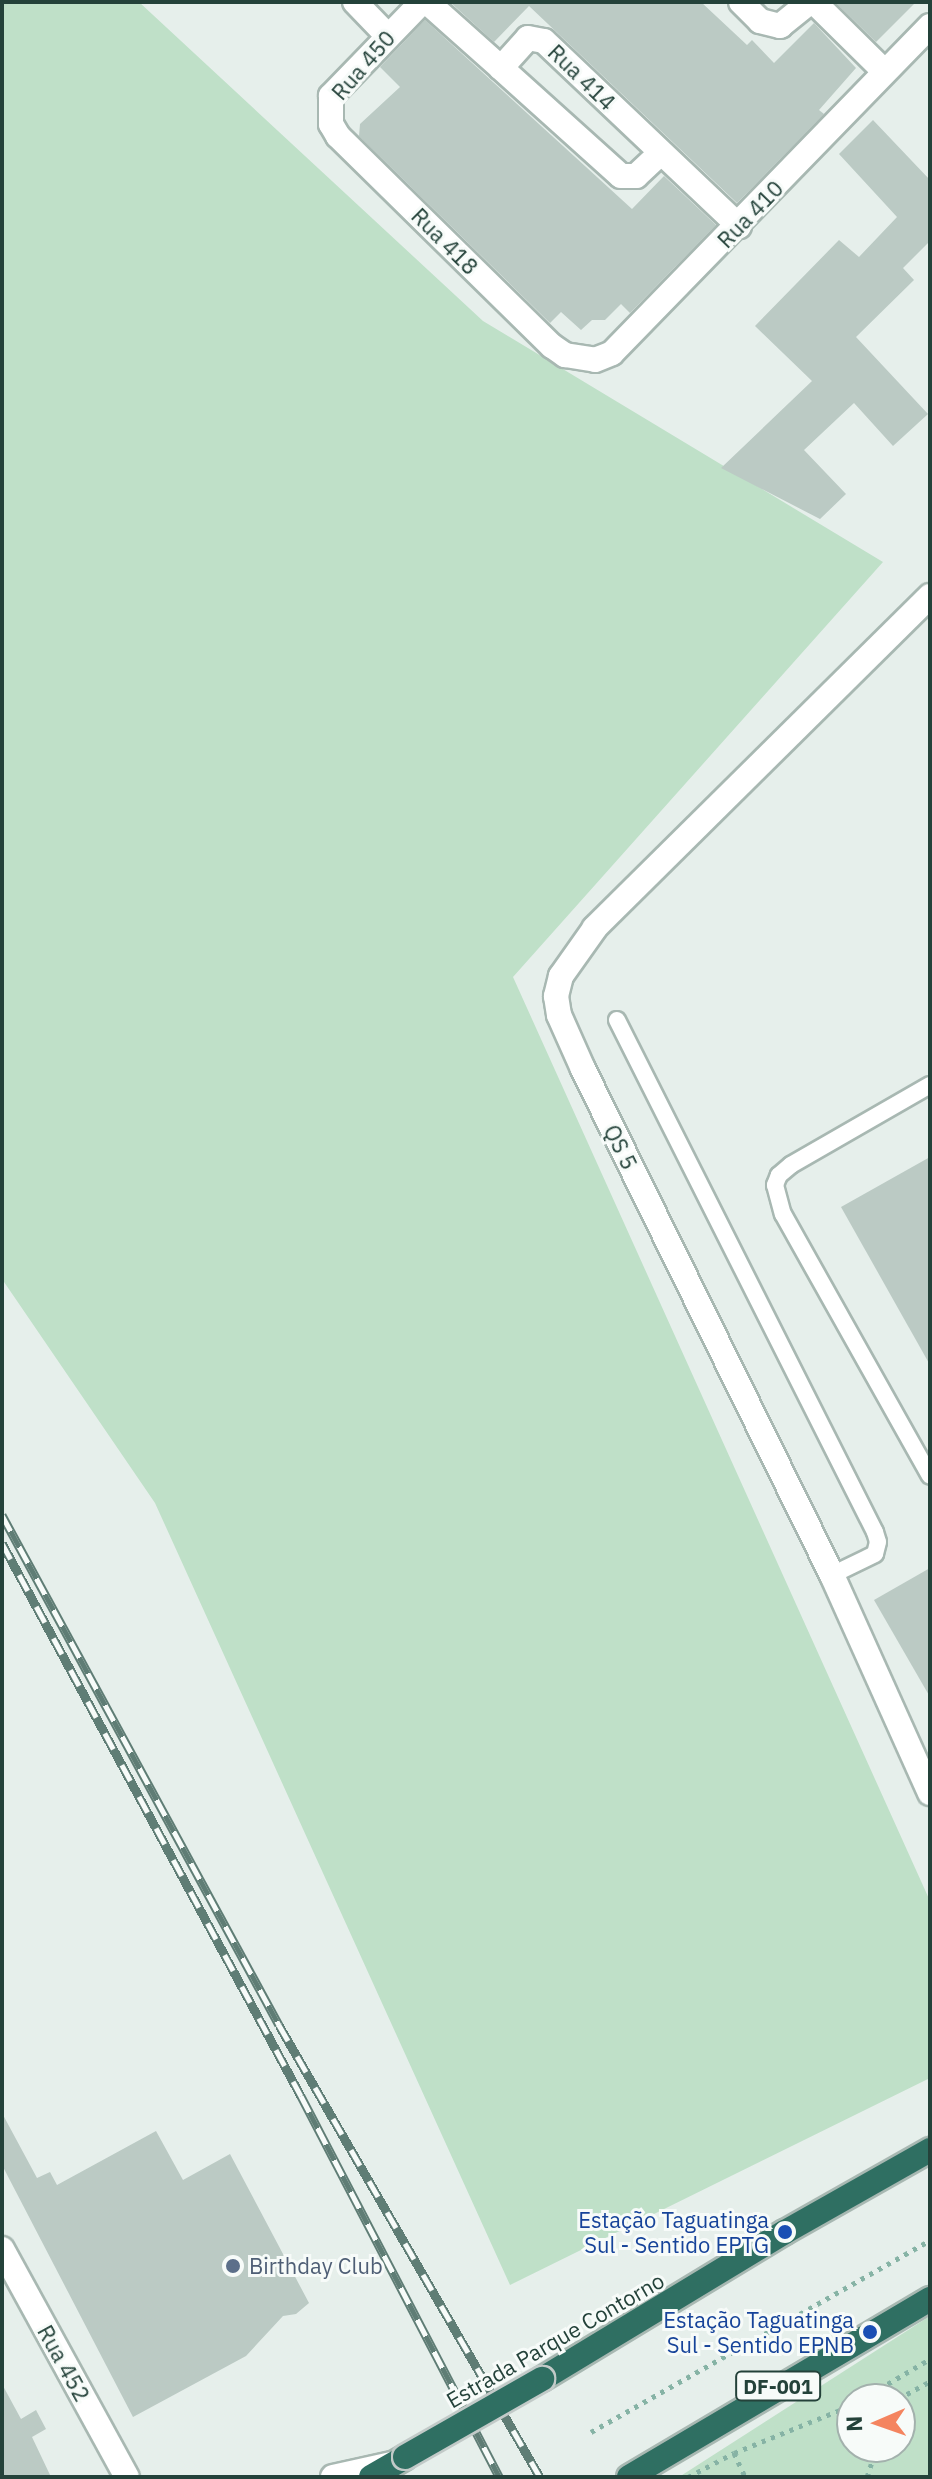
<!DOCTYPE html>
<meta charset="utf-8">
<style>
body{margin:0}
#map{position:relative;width:932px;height:2479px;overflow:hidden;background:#e6efeb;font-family:"IBM Plex Sans",sans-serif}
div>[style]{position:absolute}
.green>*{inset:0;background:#bfe0c8}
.building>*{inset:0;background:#bbcac4}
.path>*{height:5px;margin-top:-2.5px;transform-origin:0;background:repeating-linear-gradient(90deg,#86b3a5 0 4px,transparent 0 10px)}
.roads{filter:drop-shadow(2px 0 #a8b8b2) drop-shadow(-2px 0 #a8b8b2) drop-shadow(0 2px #a8b8b2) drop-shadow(0 -2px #a8b8b2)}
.lane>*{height:16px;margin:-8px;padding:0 8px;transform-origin:8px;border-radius:8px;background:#fff}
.street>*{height:24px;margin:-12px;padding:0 12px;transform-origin:12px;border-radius:12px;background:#fff}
.secondary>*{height:24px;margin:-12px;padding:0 12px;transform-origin:12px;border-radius:12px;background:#fff}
.highway>*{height:24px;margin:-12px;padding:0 12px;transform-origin:12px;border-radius:12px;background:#2f6f62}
.rail>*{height:9px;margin-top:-4.5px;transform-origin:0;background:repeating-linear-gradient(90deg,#f7fbf9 0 18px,#5f7d75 0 36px);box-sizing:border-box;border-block:2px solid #5f7d75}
.bridges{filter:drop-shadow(2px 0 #c2cac8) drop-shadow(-2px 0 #c2cac8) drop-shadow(0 2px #c2cac8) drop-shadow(0 -2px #c2cac8)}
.highway-bridge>*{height:24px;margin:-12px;padding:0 12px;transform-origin:12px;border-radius:12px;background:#2f6f62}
.dots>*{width:22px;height:22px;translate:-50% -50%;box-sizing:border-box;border:4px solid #f7fbf9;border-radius:50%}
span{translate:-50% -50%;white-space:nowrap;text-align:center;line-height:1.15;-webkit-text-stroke:6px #f7fbf9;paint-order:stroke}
.shield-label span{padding:2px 6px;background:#f7fbf9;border:2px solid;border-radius:6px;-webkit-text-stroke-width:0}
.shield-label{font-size:20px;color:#24423a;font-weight:700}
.street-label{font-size:22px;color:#24423a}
.transit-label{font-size:22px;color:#164399}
.right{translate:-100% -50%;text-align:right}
.service-label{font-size:22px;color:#4e5e75}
.left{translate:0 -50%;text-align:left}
.frame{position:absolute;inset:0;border:4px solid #24423a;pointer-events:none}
.north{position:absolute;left:836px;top:2383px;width:80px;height:80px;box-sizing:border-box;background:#f7fbf9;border:2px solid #a3b1ad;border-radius:50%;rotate:268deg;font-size:22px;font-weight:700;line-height:32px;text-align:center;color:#24423a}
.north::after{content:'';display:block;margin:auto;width:28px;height:36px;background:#f4845f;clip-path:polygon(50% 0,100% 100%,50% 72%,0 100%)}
</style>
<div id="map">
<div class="green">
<div style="clip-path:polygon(2px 2px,139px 2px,483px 321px,883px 562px,513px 977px,930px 1901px,930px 2078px,510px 2285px,155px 1503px,2px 1279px)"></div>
<div style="clip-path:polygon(evenodd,930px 2316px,930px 2477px,679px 2477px,930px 2316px,852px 2399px,900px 2399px,900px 2447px,852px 2447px,852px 2399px)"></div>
</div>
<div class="building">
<div style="clip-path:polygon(450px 2px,701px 2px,747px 45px,752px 40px,774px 63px,814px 23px,856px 68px,819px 110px,824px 114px,737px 203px,529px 6px,494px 42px)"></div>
<div style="clip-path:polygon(835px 2px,916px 2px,876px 42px)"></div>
<div style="clip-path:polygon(425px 20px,632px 209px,664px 176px,716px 225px,630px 313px,621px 304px,605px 320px,592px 320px,581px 330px,561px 312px,550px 323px,359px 136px,360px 124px,400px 87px,380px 67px)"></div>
<div style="clip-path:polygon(873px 120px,930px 180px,930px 241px,903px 268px,914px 280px,856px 337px,928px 414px,893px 446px,854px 403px,804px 450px,846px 494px,820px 519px,721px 468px,812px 381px,755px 326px,839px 240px,859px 257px,897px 217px,839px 154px)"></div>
<div style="clip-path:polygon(930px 1157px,930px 1365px,841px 1207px)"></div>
<div style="clip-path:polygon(930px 1568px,930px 1697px,874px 1600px)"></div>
<div style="clip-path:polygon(2px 2113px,37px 2178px,50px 2172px,57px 2185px,156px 2131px,183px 2180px,230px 2154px,309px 2303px,296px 2314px,283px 2316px,246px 2356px,133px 2417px,2px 2165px)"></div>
<div style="clip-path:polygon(2px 2384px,21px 2419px,36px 2410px,46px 2429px,32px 2437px,51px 2477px,2px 2477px)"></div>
</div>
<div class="path">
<div style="left:862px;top:2399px;width:79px;rotate:-30.5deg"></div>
<div style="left:898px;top:2399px;width:37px;rotate:-29deg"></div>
<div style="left:591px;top:2432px;width:390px;rotate:-29.5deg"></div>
<div style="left:734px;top:2453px;width:26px;rotate:65deg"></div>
<div style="left:688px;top:2477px;width:52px;rotate:-27.6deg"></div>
<div style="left:734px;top:2453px;width:127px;rotate:-22.1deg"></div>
<div style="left:867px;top:2477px;width:32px;rotate:-72deg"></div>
</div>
<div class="roads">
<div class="lane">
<div style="left:617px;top:1020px;width:573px;rotate:63.26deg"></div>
<div style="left:875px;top:1532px;width:10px;rotate:73deg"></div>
<div style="left:878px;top:1542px;width:12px;rotate:104deg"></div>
<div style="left:875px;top:1554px;width:48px;rotate:154deg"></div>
<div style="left:930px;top:1085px;width:160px;rotate:150.1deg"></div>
<div style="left:791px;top:1165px;width:16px;rotate:140deg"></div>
<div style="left:779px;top:1175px;width:11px;rotate:112deg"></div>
<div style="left:775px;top:1185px;width:30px;rotate:75deg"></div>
<div style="left:783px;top:1214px;width:300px;rotate:60.7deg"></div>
</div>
<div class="street">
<div style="left:355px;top:2px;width:46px;rotate:45.9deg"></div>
<div style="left:422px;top:2px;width:131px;rotate:134.1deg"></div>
<div style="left:331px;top:96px;width:28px;rotate:90deg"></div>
<div style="left:331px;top:124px;width:14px;rotate:60deg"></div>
<div style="left:338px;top:136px;width:300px;rotate:44.5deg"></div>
<div style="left:552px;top:346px;width:16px;rotate:35deg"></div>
<div style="left:565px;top:355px;width:30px;rotate:9deg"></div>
<div style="left:595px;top:360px;width:18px;rotate:-22deg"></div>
<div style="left:612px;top:353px;width:456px;rotate:-45.8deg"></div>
<div style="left:427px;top:2px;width:99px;rotate:41.7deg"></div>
<div style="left:501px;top:68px;width:40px;rotate:-48deg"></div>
<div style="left:528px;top:38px;width:16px;rotate:11deg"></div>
<div style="left:544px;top:41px;width:269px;rotate:43.5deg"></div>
<div style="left:741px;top:2px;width:27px;rotate:45deg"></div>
<div style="left:760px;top:21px;width:21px;rotate:14deg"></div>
<div style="left:780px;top:26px;width:38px;rotate:-39deg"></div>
<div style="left:814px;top:2px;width:98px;rotate:44.6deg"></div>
<div style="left:501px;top:68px;width:161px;rotate:42deg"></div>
<div style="left:621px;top:176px;width:15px"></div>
<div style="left:636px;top:176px;width:34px;rotate:-43deg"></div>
<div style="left:930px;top:596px;width:472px;rotate:135.3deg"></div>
<div style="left:595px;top:928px;width:59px;rotate:125.3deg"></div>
<div style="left:561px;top:976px;width:21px;rotate:104deg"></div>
<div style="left:556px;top:996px;width:19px;rotate:81deg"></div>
<div style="left:559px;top:1015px;width:59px;rotate:66deg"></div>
<div style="left:583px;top:1069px;width:564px;rotate:63.8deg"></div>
<div style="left:832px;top:1575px;width:239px;rotate:65.8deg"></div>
<div style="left:2px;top:2249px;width:260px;rotate:61.3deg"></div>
</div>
<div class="secondary">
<div style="left:333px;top:2477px;width:59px;rotate:-12.6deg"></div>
</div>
<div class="highway">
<div style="left:542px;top:2379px;width:284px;rotate:-31.2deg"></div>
<div style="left:785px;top:2232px;width:167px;rotate:-29.5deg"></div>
<div style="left:371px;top:2477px;width:39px;rotate:-30deg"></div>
<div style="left:629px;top:2477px;width:350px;rotate:-30.6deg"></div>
</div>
</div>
<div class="rail">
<div style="left:2px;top:1515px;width:580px;rotate:61.49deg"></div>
<div style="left:279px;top:2025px;width:522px;rotate:60deg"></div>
<div style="left:2px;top:1543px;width:629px;rotate:61.6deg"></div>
<div style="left:301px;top:2096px;width:429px;rotate:62.5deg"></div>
</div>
<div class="bridges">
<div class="highway-bridge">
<div style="left:405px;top:2457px;width:158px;rotate:-29.7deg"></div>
</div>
</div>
<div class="dots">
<div style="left:785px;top:2232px;background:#1a4fb4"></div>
<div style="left:233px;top:2266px;background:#5c6f8a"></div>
<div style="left:870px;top:2332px;background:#1a4fb4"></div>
</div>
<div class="shield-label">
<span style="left:778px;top:2386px">DF-001</span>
</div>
<div class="street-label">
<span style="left:363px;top:65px;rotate:-49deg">Rua 450</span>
<span style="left:582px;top:77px;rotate:44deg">Rua 414</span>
<span style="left:750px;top:214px;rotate:-46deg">Rua 410</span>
<span style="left:445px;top:241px;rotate:45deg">Rua 418</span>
<span style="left:621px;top:1147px;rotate:64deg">QS 5</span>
<span style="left:555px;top:2340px;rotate:-30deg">Estrada Parque Contorno</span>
<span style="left:64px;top:2363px;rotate:61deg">Rua 452</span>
</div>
<div class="transit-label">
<span class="right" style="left:769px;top:2232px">Estação Taguatinga<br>Sul - Sentido EPTG</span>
<span class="right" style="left:854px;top:2332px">Estação Taguatinga<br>Sul - Sentido EPNB</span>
</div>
<div class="service-label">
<span class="left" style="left:249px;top:2266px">Birthday Club</span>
</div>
<div class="frame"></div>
<div class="north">N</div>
</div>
